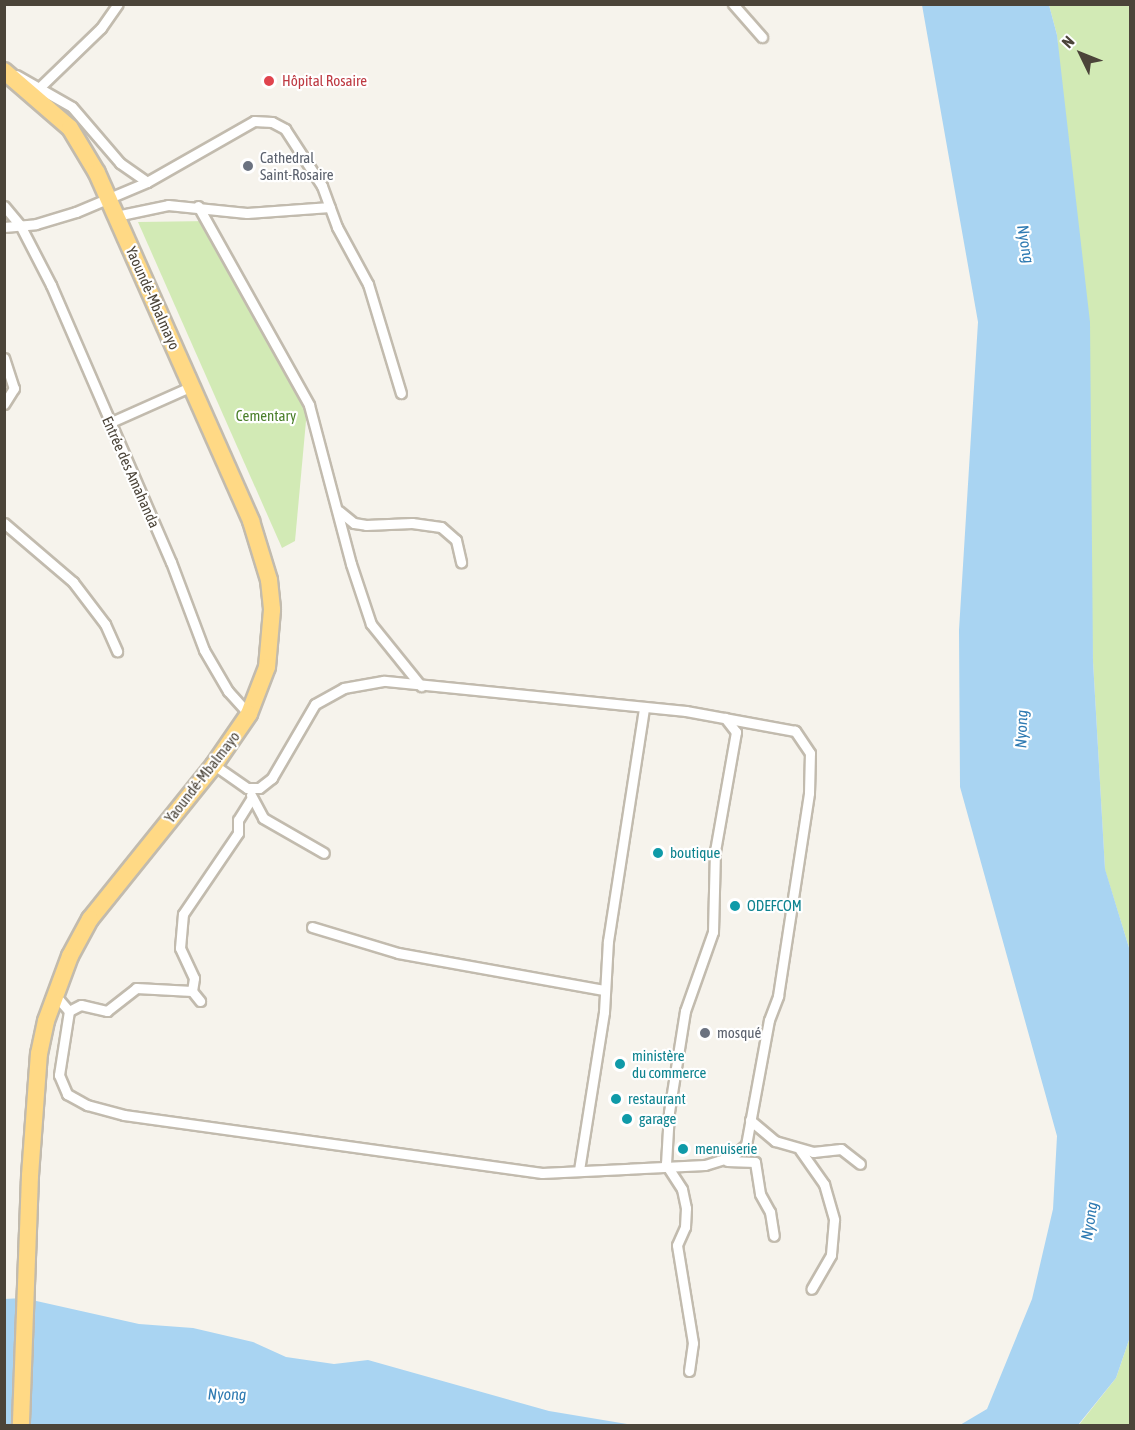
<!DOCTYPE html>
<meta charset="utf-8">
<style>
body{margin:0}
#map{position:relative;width:1135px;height:1430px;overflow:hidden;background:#f6f3ec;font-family:"Asap Condensed",sans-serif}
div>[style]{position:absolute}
.green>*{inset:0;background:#d2eab5}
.water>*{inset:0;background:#a9d4f2}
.roads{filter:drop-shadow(2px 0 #c2bbae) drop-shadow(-2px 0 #c2bbae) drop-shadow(0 2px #c2bbae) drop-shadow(0 -2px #c2bbae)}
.minor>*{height:9px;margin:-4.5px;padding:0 4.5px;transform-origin:4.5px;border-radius:4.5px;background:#fff}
.trunk>*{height:16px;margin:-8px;padding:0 8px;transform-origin:8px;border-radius:8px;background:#ffd985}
.dots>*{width:16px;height:16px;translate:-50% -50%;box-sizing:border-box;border:3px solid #fff;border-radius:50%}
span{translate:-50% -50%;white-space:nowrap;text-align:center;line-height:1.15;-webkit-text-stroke:4.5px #fff;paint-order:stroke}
.health-label{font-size:15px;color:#be3a42}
.left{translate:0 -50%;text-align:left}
.worship-label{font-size:15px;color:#5b616d}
.street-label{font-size:15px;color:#4b4439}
.park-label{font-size:15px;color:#4a7f2a}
.culture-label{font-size:15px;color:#0d838f}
.water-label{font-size:16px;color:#2e7ab2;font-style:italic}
.frame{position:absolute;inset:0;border:6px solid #4b4439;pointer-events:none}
.north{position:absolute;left:1051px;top:24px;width:60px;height:60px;-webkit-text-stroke:4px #fff;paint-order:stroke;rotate:313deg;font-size:16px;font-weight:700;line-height:24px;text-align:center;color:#4b4439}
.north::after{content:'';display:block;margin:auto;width:21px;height:27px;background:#4b4439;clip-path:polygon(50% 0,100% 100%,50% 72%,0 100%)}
</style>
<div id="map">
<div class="green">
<div style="clip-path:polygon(1049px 5px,1130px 5px,1130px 951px,1105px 870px,1057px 35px)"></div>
<div style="clip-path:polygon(210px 221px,307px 410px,295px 541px,282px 548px,138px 222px)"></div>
<div style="clip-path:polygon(1130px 1337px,1130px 1425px,1078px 1426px,1116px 1378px)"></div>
</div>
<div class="water">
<div style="clip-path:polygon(922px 5px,1049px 5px,1057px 35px,1090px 322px,1093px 661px,1105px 869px,1130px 951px,1130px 1337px,1116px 1378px,1078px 1425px,960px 1425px,987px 1409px,1032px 1299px,1053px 1209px,1057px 1136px,960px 787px,959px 630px,978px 322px)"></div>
<div style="clip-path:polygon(23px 1298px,139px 1324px,193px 1328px,253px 1342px,286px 1357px,334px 1364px,368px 1360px,549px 1411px,633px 1425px,5px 1425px,4px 1299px)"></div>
</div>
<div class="roads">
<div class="minor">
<div style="left:733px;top:4px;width:44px;rotate:48.7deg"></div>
<div style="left:16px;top:75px;width:64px;rotate:29.7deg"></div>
<div style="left:72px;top:107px;width:74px;rotate:49.4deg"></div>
<div style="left:120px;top:163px;width:33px;rotate:35deg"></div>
<div style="left:41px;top:86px;width:83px;rotate:-44deg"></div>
<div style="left:101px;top:28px;width:29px;rotate:-55deg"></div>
<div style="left:4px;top:206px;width:25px;rotate:50deg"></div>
<div style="left:20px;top:225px;width:68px;rotate:62.7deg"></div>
<div style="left:51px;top:285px;width:302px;rotate:66.6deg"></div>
<div style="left:171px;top:562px;width:94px;rotate:69.4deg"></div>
<div style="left:204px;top:650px;width:48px;rotate:59.7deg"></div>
<div style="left:228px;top:691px;width:31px;rotate:48deg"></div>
<div style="left:198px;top:206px;width:228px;rotate:60.8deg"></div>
<div style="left:309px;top:405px;width:164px;rotate:75.2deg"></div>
<div style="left:351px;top:564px;width:63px;rotate:71.6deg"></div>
<div style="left:371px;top:624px;width:80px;rotate:51.1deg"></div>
<div style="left:116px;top:216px;width:53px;rotate:-11.9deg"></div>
<div style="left:168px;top:205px;width:79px;rotate:5.8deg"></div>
<div style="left:247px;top:213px;width:83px;rotate:-4.1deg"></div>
<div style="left:4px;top:227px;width:32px;rotate:-5deg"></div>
<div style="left:36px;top:224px;width:42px;rotate:-16.7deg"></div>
<div style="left:76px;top:212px;width:77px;rotate:-22.9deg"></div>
<div style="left:147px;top:182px;width:123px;rotate:-29.7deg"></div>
<div style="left:254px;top:121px;width:18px;rotate:3deg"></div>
<div style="left:272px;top:122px;width:15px;rotate:28deg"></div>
<div style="left:285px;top:129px;width:68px;rotate:57deg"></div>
<div style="left:322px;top:186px;width:44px;rotate:69.9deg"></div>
<div style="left:337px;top:227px;width:65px;rotate:61.5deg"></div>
<div style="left:368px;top:284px;width:114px;rotate:73.2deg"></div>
<div style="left:4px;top:358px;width:32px;rotate:72deg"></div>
<div style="left:14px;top:388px;width:19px;rotate:122deg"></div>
<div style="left:109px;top:423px;width:91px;rotate:-24deg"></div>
<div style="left:339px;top:511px;width:19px;rotate:39deg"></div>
<div style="left:354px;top:523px;width:12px;rotate:9deg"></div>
<div style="left:366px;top:525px;width:46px;rotate:-2.5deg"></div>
<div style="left:412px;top:523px;width:29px;rotate:8deg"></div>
<div style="left:441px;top:527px;width:20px;rotate:41deg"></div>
<div style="left:456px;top:540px;width:23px;rotate:77deg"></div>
<div style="left:4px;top:523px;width:91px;rotate:40.5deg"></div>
<div style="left:73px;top:582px;width:53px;rotate:52.7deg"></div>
<div style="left:105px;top:624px;width:30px;rotate:66deg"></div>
<div style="left:251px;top:795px;width:26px;rotate:62deg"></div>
<div style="left:263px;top:818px;width:70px;rotate:29.8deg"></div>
<div style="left:312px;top:927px;width:90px;rotate:16.8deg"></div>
<div style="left:398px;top:953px;width:209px;rotate:10.2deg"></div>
<div style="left:192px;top:991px;width:13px;rotate:-81deg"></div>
<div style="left:194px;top:978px;width:33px;rotate:-115deg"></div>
<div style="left:180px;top:948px;width:34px;rotate:-85deg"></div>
<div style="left:183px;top:914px;width:98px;rotate:-55.8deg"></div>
<div style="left:238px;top:833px;width:13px;rotate:-90deg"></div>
<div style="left:238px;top:820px;width:26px;rotate:-58deg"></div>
<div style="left:55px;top:995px;width:21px;rotate:49deg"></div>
<div style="left:69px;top:1011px;width:65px;rotate:98.9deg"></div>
<div style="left:59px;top:1075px;width:21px;rotate:67deg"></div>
<div style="left:67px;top:1094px;width:23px;rotate:29deg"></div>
<div style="left:87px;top:1105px;width:38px;rotate:15deg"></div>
<div style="left:124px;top:1115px;width:422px;rotate:7.9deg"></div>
<div style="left:542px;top:1173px;width:163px;rotate:-2.8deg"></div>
<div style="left:705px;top:1165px;width:28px;rotate:-17deg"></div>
<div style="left:732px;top:1157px;width:18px;rotate:-41deg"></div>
<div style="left:746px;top:1145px;width:127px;rotate:-79.6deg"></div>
<div style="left:769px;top:1020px;width:26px;rotate:-69deg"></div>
<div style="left:778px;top:996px;width:205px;rotate:-81.3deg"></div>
<div style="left:809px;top:793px;width:40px;rotate:-88.6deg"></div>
<div style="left:810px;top:753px;width:27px;rotate:-124deg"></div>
<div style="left:795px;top:731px;width:111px;rotate:-169.6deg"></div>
<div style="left:686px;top:711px;width:304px;rotate:-174.3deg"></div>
<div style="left:383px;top:681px;width:40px;rotate:170deg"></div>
<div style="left:344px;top:688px;width:33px;rotate:151deg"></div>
<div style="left:315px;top:704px;width:86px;rotate:120.2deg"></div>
<div style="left:272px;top:778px;width:16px;rotate:142deg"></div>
<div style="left:259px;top:788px;width:12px;rotate:180deg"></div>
<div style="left:247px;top:788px;width:40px;rotate:-145.1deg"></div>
<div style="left:69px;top:1011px;width:13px;rotate:-27deg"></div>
<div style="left:81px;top:1005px;width:27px;rotate:13deg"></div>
<div style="left:107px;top:1011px;width:37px;rotate:-38deg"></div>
<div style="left:136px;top:988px;width:56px;rotate:3.1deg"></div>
<div style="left:192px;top:991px;width:13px;rotate:51deg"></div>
<div style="left:750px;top:1120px;width:33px;rotate:40deg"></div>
<div style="left:775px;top:1141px;width:40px;rotate:16deg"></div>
<div style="left:813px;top:1152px;width:28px;rotate:-6deg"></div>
<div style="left:841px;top:1149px;width:24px;rotate:38deg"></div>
<div style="left:800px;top:1150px;width:42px;rotate:54.8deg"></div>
<div style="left:824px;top:1184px;width:37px;rotate:74deg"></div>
<div style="left:834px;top:1220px;width:35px;rotate:95deg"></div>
<div style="left:831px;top:1255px;width:39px;rotate:120deg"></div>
<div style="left:727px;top:1161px;width:28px;rotate:2deg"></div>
<div style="left:755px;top:1162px;width:32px;rotate:81deg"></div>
<div style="left:760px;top:1194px;width:21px;rotate:61deg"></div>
<div style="left:770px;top:1212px;width:24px;rotate:81deg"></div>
<div style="left:579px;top:1170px;width:160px;rotate:-81deg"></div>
<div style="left:604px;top:1012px;width:71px;rotate:-86.8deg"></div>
<div style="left:608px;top:941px;width:235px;rotate:-81.2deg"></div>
<div style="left:689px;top:1371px;width:28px;rotate:-82deg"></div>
<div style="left:693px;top:1343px;width:99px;rotate:-99.3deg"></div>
<div style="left:677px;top:1245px;width:20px;rotate:-66deg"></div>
<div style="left:685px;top:1227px;width:19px;rotate:-87deg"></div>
<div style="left:686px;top:1208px;width:19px;rotate:-102deg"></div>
<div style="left:682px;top:1189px;width:30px;rotate:-123deg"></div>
<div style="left:666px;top:1164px;width:52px;rotate:-86.7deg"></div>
<div style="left:669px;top:1112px;width:102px;rotate:-81deg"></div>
<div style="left:685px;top:1011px;width:84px;rotate:-70.5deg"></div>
<div style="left:713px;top:932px;width:81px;rotate:-88.6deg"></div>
<div style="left:715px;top:851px;width:121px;rotate:-80deg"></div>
<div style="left:736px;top:732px;width:18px;rotate:-128deg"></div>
</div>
<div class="trunk">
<div style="left:4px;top:71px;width:87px;rotate:40.8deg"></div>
<div style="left:70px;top:128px;width:52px;rotate:59deg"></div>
<div style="left:97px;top:173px;width:381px;rotate:66.1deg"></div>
<div style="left:251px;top:521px;width:62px;rotate:73deg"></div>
<div style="left:269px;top:580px;width:30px;rotate:84deg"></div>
<div style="left:272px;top:610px;width:57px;rotate:95deg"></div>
<div style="left:267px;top:667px;width:50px;rotate:111deg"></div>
<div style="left:249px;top:714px;width:62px;rotate:124.5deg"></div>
<div style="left:214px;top:765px;width:198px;rotate:128.8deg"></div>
<div style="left:90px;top:919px;width:42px;rotate:118.4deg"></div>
<div style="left:70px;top:956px;width:69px;rotate:110.3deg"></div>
<div style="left:46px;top:1021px;width:33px;rotate:102deg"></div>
<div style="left:39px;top:1053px;width:123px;rotate:94.2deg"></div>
<div style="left:30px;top:1176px;width:250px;rotate:92.1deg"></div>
</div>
</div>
<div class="dots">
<div style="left:269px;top:81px;background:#e0444e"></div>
<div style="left:248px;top:166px;background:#6b7280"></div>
<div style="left:658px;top:853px;background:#0f9aa8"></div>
<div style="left:735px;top:906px;background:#0f9aa8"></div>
<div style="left:705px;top:1033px;background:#6b7280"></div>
<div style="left:620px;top:1064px;background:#0f9aa8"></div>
<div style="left:616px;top:1099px;background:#0f9aa8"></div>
<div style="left:627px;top:1119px;background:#0f9aa8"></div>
<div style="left:683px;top:1149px;background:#0f9aa8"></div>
</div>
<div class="health-label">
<span class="left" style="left:282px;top:81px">Hôpital Rosaire</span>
</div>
<div class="worship-label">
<span class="left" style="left:260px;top:166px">Cathedral<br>Saint-Rosaire</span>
<span class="left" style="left:717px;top:1033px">mosqué</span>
</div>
<div class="street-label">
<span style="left:153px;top:298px;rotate:66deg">Yaoundé-Mbalmayo</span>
<span style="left:131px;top:472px;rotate:66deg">Entrée des Amahanda</span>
<span style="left:202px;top:777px;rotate:-52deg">Yaoundé-Mbalmayo</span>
</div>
<div class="park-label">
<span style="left:266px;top:416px">Cementary</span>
</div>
<div class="culture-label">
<span class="left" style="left:670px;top:853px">boutique</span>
<span class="left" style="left:747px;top:906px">ODEFCOM</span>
<span class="left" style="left:632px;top:1064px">ministère<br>du commerce</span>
<span class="left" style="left:628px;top:1099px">restaurant</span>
<span class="left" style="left:639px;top:1119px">garage</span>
<span class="left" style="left:695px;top:1149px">menuiserie</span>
</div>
<div class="water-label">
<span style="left:1026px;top:244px;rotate:80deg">Nyong</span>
<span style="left:1021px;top:729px;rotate:-88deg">Nyong</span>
<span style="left:1089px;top:1221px;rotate:-81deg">Nyong</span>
<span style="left:227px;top:1394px;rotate:1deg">Nyong</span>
</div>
<div class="frame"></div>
<div class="north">N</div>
</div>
